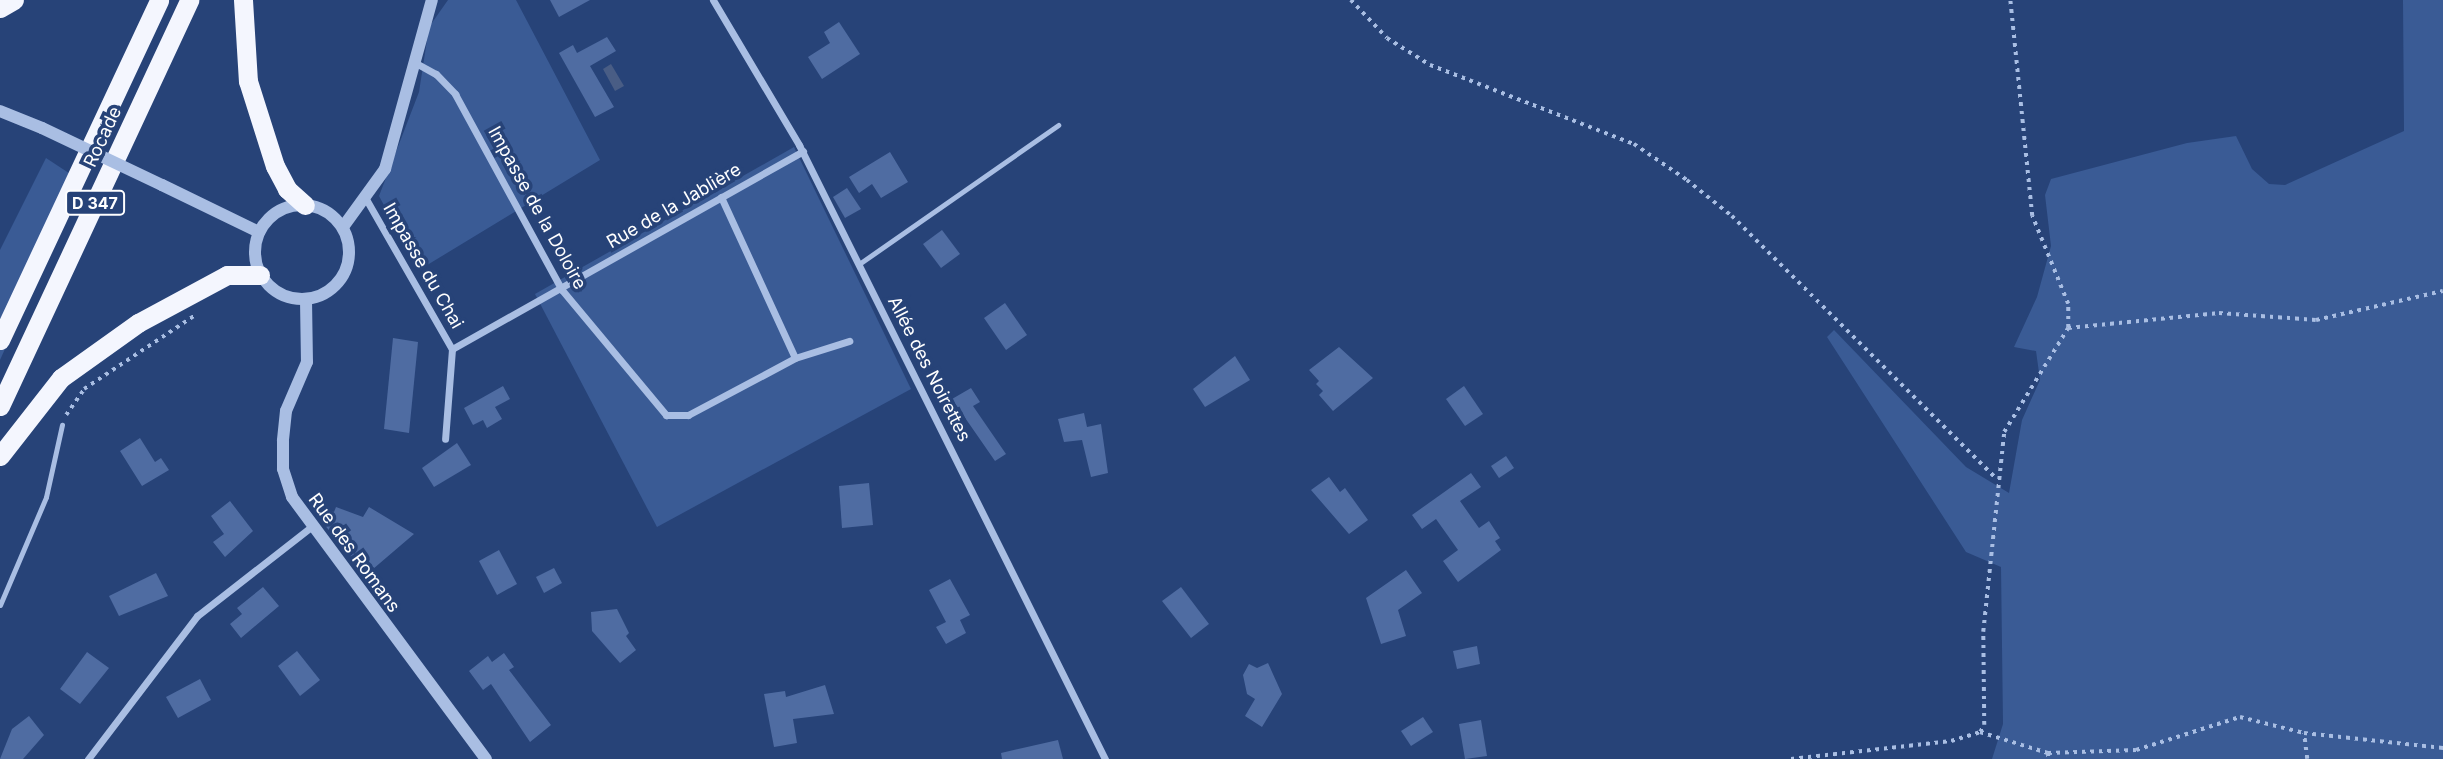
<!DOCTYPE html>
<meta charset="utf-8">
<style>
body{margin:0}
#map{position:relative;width:2443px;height:759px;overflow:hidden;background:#274378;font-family:Inter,sans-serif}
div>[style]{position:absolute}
.green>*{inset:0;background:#3a5b95}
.water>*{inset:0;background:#495d85}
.building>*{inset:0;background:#4f6ca2}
.path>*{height:3.5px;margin-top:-1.75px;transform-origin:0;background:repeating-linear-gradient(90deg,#a9bee3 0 3.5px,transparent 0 8.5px)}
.service>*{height:5px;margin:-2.5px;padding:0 2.5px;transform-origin:2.5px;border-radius:2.5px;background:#a9bee3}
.minor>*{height:7px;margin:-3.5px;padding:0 3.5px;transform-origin:3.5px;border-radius:3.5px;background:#a9bee3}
.tertiary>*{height:12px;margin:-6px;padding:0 6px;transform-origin:6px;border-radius:6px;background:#a9bee3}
.tertiary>.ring{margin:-6px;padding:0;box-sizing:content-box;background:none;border:12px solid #a9bee3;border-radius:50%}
.trunk>*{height:19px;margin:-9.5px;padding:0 9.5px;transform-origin:9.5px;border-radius:9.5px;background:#f4f6fe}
.tertiary-bridge>*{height:12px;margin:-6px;padding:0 6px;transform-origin:6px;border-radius:6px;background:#a9bee3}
span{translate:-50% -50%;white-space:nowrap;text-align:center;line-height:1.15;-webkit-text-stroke:7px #274378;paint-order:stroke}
.shield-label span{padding:2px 5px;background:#274378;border:2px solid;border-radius:5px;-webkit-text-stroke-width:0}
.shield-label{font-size:16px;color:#fff;font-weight:700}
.street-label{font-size:18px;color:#fff}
</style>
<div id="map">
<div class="green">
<div style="clip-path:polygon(448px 0,516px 0,600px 160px,419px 270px,379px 196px,419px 92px,429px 27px)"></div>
<div style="clip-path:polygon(2403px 0,2443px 0,2443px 759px,1992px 759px,2003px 724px,2001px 567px,1966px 552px,1827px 337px,1834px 330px,1966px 467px,2009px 493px,2022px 420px,2040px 380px,2036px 351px,2014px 347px,2037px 297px,2051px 246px,2045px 195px,2051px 179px,2187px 143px,2236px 136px,2252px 169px,2269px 184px,2285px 185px,2404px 131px)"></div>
<div style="clip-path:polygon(794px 147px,911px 389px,657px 527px,535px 294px)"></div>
<div style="clip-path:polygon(46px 158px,81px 181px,0 360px,0 250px)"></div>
</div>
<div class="water">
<div style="clip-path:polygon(611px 64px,624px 86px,615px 91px,603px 69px)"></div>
</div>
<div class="building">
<div style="clip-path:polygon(550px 0,590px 0,559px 17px)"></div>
<div style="clip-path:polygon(839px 22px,860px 54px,822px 79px,808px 57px,830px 43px,824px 32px)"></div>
<div style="clip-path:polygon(607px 37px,616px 51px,590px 66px,614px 107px,595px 117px,559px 53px,573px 45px,577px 53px)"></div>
<div style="clip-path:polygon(890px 152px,908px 182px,881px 198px,872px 184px,859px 193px,849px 177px)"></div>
<div style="clip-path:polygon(847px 188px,861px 209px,845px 218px,833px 197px)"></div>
<div style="clip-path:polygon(942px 230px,960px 254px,941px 268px,923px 244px)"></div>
<div style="clip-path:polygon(1005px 303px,1027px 335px,1006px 350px,984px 318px)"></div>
<div style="clip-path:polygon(393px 338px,418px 342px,409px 433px,384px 429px)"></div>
<div style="clip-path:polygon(1339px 347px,1373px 378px,1333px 411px,1319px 395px,1323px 391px,1316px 384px,1319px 381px,1309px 370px)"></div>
<div style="clip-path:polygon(1235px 356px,1250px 380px,1205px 407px,1193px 389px)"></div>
<div style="clip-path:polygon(503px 386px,510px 399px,495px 407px,502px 419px,487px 428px,483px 420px,473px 425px,464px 408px)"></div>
<div style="clip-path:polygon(1464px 386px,1483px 414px,1465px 426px,1446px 399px)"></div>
<div style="clip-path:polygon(971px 388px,980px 402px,973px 406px,1006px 454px,995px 461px,952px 399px)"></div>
<div style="clip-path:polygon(1084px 413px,1087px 427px,1101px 424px,1108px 473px,1091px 477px,1082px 440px,1064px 442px,1058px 419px)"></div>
<div style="clip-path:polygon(140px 438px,155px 462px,161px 458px,169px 470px,142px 486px,120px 451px)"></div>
<div style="clip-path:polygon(457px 443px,471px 465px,434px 487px,422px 468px)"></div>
<div style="clip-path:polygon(1506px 456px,1514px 468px,1499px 478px,1491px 466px)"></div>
<div style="clip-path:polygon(1471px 473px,1481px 487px,1460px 501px,1479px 528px,1489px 521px,1500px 538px,1495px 541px,1501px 550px,1458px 582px,1443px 561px,1458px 550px,1436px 519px,1422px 529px,1412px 515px)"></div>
<div style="clip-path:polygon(1329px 477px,1340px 492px,1345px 488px,1368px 520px,1349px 534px,1311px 490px)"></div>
<div style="clip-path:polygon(869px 483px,873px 525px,842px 528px,839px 486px)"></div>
<div style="clip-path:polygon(230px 501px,253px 531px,225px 557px,213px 542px,224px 534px,211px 516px)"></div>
<div style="clip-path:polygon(336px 507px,363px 517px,369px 507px,414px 534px,366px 575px,323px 523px,328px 510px,334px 512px)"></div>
<div style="clip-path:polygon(499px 550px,517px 584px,497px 595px,479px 561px)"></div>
<div style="clip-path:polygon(554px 568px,562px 583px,544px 593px,536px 577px)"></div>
<div style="clip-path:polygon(1406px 570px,1422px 593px,1398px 610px,1406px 636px,1381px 644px,1366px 598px)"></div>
<div style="clip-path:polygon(156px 573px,168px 596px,119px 616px,109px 596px)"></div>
<div style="clip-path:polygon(950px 579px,970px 615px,960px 620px,966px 633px,946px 644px,936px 627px,946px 622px,929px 590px)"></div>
<div style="clip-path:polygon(263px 587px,279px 606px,241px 638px,230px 624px,242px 614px,237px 608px)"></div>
<div style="clip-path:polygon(1181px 587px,1209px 624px,1191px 638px,1162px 601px)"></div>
<div style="clip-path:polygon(617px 609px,629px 633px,626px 636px,636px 650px,620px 663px,592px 631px,591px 612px)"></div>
<div style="clip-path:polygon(1477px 646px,1480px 664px,1457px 669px,1453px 651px)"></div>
<div style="clip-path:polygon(297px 651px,320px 680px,300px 696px,278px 666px)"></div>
<div style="clip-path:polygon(87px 652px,109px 668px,80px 704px,60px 689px)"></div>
<div style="clip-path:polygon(504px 653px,514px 667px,509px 670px,551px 725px,530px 742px,491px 684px,483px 690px,469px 671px,488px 656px,492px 662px)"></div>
<div style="clip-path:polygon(1268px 663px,1282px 694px,1262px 727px,1245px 716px,1255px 699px,1247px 694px,1243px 675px,1249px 664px,1257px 668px)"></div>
<div style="clip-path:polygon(200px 679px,211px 700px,178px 718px,166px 697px)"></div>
<div style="clip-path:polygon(825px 685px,834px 714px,793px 719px,797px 743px,774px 747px,764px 694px,785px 691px,786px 697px)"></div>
<div style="clip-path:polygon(29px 716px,44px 735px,23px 759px,0 759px,12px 729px)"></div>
<div style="clip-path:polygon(1423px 717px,1433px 732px,1411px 746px,1401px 731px)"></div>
<div style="clip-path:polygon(1481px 720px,1487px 756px,1465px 759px,1459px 724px)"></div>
<div style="clip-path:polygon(1058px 740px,1063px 759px,1002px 759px,1001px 753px)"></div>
</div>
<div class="path">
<div style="left:1351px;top:0;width:52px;rotate:46.5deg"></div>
<div style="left:1387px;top:38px;width:51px;rotate:32.1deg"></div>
<div style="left:1430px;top:65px;width:219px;rotate:21.2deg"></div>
<div style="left:1634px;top:144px;width:64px;rotate:34.2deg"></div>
<div style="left:1687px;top:180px;width:58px;rotate:38.7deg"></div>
<div style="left:1732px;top:216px;width:373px;rotate:44.8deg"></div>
<div style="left:2068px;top:328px;width:152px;rotate:-5.7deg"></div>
<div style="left:2219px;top:313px;width:97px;rotate:4.1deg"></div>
<div style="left:2316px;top:320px;width:130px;rotate:-12.9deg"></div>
<div style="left:66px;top:415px;width:32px;rotate:-55deg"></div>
<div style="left:84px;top:389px;width:132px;rotate:-33.6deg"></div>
<div style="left:1980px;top:732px;width:8px;rotate:-60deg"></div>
<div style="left:1984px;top:725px;width:93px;rotate:-90.6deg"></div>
<div style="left:1983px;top:632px;width:201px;rotate:-84deg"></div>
<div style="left:2004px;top:432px;width:122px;rotate:-58.4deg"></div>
<div style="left:2068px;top:328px;width:24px;rotate:-90deg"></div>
<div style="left:2068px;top:304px;width:95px;rotate:-112.2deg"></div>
<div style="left:2032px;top:216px;width:217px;rotate:-95.8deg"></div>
<div style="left:1980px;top:732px;width:71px;rotate:17.2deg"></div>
<div style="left:2048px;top:753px;width:6px;rotate:81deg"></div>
<div style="left:2048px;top:753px;width:88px;rotate:-2deg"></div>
<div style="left:2136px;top:750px;width:109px;rotate:-17.6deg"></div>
<div style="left:2240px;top:717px;width:66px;rotate:14deg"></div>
<div style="left:1791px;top:759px;width:161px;rotate:-6.4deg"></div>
<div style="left:1951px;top:741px;width:30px;rotate:-17deg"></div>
<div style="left:2307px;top:759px;width:26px;rotate:-97deg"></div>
<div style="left:2304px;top:733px;width:140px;rotate:6.2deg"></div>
</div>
<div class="service">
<div style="left:859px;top:264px;width:243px;rotate:-34.9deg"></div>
<div style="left:0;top:605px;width:117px;rotate:-66.9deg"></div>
<div style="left:46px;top:497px;width:74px;rotate:-77.5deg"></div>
</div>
<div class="minor">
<div style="left:713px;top:0;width:169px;rotate:59.3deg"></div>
<div style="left:799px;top:145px;width:686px;rotate:63.51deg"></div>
<div style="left:414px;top:62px;width:25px;rotate:29deg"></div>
<div style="left:436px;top:74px;width:28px;rotate:46deg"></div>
<div style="left:455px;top:94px;width:223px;rotate:61.4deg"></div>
<div style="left:562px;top:290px;width:163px;rotate:50.2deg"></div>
<div style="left:666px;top:415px;width:22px"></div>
<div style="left:688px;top:415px;width:121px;rotate:-28deg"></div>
<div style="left:795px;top:358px;width:57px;rotate:-17.5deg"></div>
<div style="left:721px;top:197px;width:177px;rotate:65.3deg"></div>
<div style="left:366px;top:199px;width:173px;rotate:60.2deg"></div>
<div style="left:452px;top:349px;width:90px;rotate:94.4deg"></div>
<div style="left:452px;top:349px;width:403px;rotate:-29.4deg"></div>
<div style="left:88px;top:759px;width:180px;rotate:-52.7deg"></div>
<div style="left:197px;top:616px;width:145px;rotate:-38deg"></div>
</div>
<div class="tertiary">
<div style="left:0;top:111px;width:45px;rotate:22deg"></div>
<div style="left:162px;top:185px;width:108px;rotate:25.9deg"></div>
<div class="ring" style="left:255px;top:205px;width:82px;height:82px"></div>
<div style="left:343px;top:227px;width:72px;rotate:-54.1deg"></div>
<div style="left:385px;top:169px;width:175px;rotate:-74.5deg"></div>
<div style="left:306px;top:300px;width:62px;rotate:89.1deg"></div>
<div style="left:307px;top:362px;width:53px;rotate:113.2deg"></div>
<div style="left:286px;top:411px;width:30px;rotate:96deg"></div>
<div style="left:283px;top:441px;width:28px;rotate:90deg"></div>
<div style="left:283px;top:469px;width:29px;rotate:72deg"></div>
<div style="left:292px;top:497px;width:326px;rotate:53.5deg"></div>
</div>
<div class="trunk">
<div style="left:243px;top:0;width:81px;rotate:86.5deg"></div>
<div style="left:248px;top:81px;width:89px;rotate:72.4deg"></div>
<div style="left:275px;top:166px;width:26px;rotate:62deg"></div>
<div style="left:287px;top:189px;width:24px;rotate:42deg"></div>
<div style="left:0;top:8px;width:16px;rotate:-30deg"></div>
<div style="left:0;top:340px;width:375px;rotate:-64.9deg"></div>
<div style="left:0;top:406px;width:448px;rotate:-65deg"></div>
<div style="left:0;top:456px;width:99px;rotate:-52deg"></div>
<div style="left:61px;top:378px;width:95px;rotate:-35.5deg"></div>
<div style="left:138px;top:323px;width:101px;rotate:-28.3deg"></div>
<div style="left:227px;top:275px;width:33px"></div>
</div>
<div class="tertiary-bridge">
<div style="left:42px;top:128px;width:133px;rotate:25.4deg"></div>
</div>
<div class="shield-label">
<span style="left:95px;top:203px">D 347</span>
</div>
<div class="street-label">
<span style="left:103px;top:137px;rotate:-65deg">Rocade</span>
<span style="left:674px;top:206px;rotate:-30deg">Rue de la Jablière</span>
<span style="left:537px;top:208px;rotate:61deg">Impasse de la Doloire</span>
<span style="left:423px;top:266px;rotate:60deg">Impasse du Chai</span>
<span style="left:929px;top:369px;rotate:63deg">Allée des Noirettes</span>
<span style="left:354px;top:553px;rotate:54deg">Rue des Romans</span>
</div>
</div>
